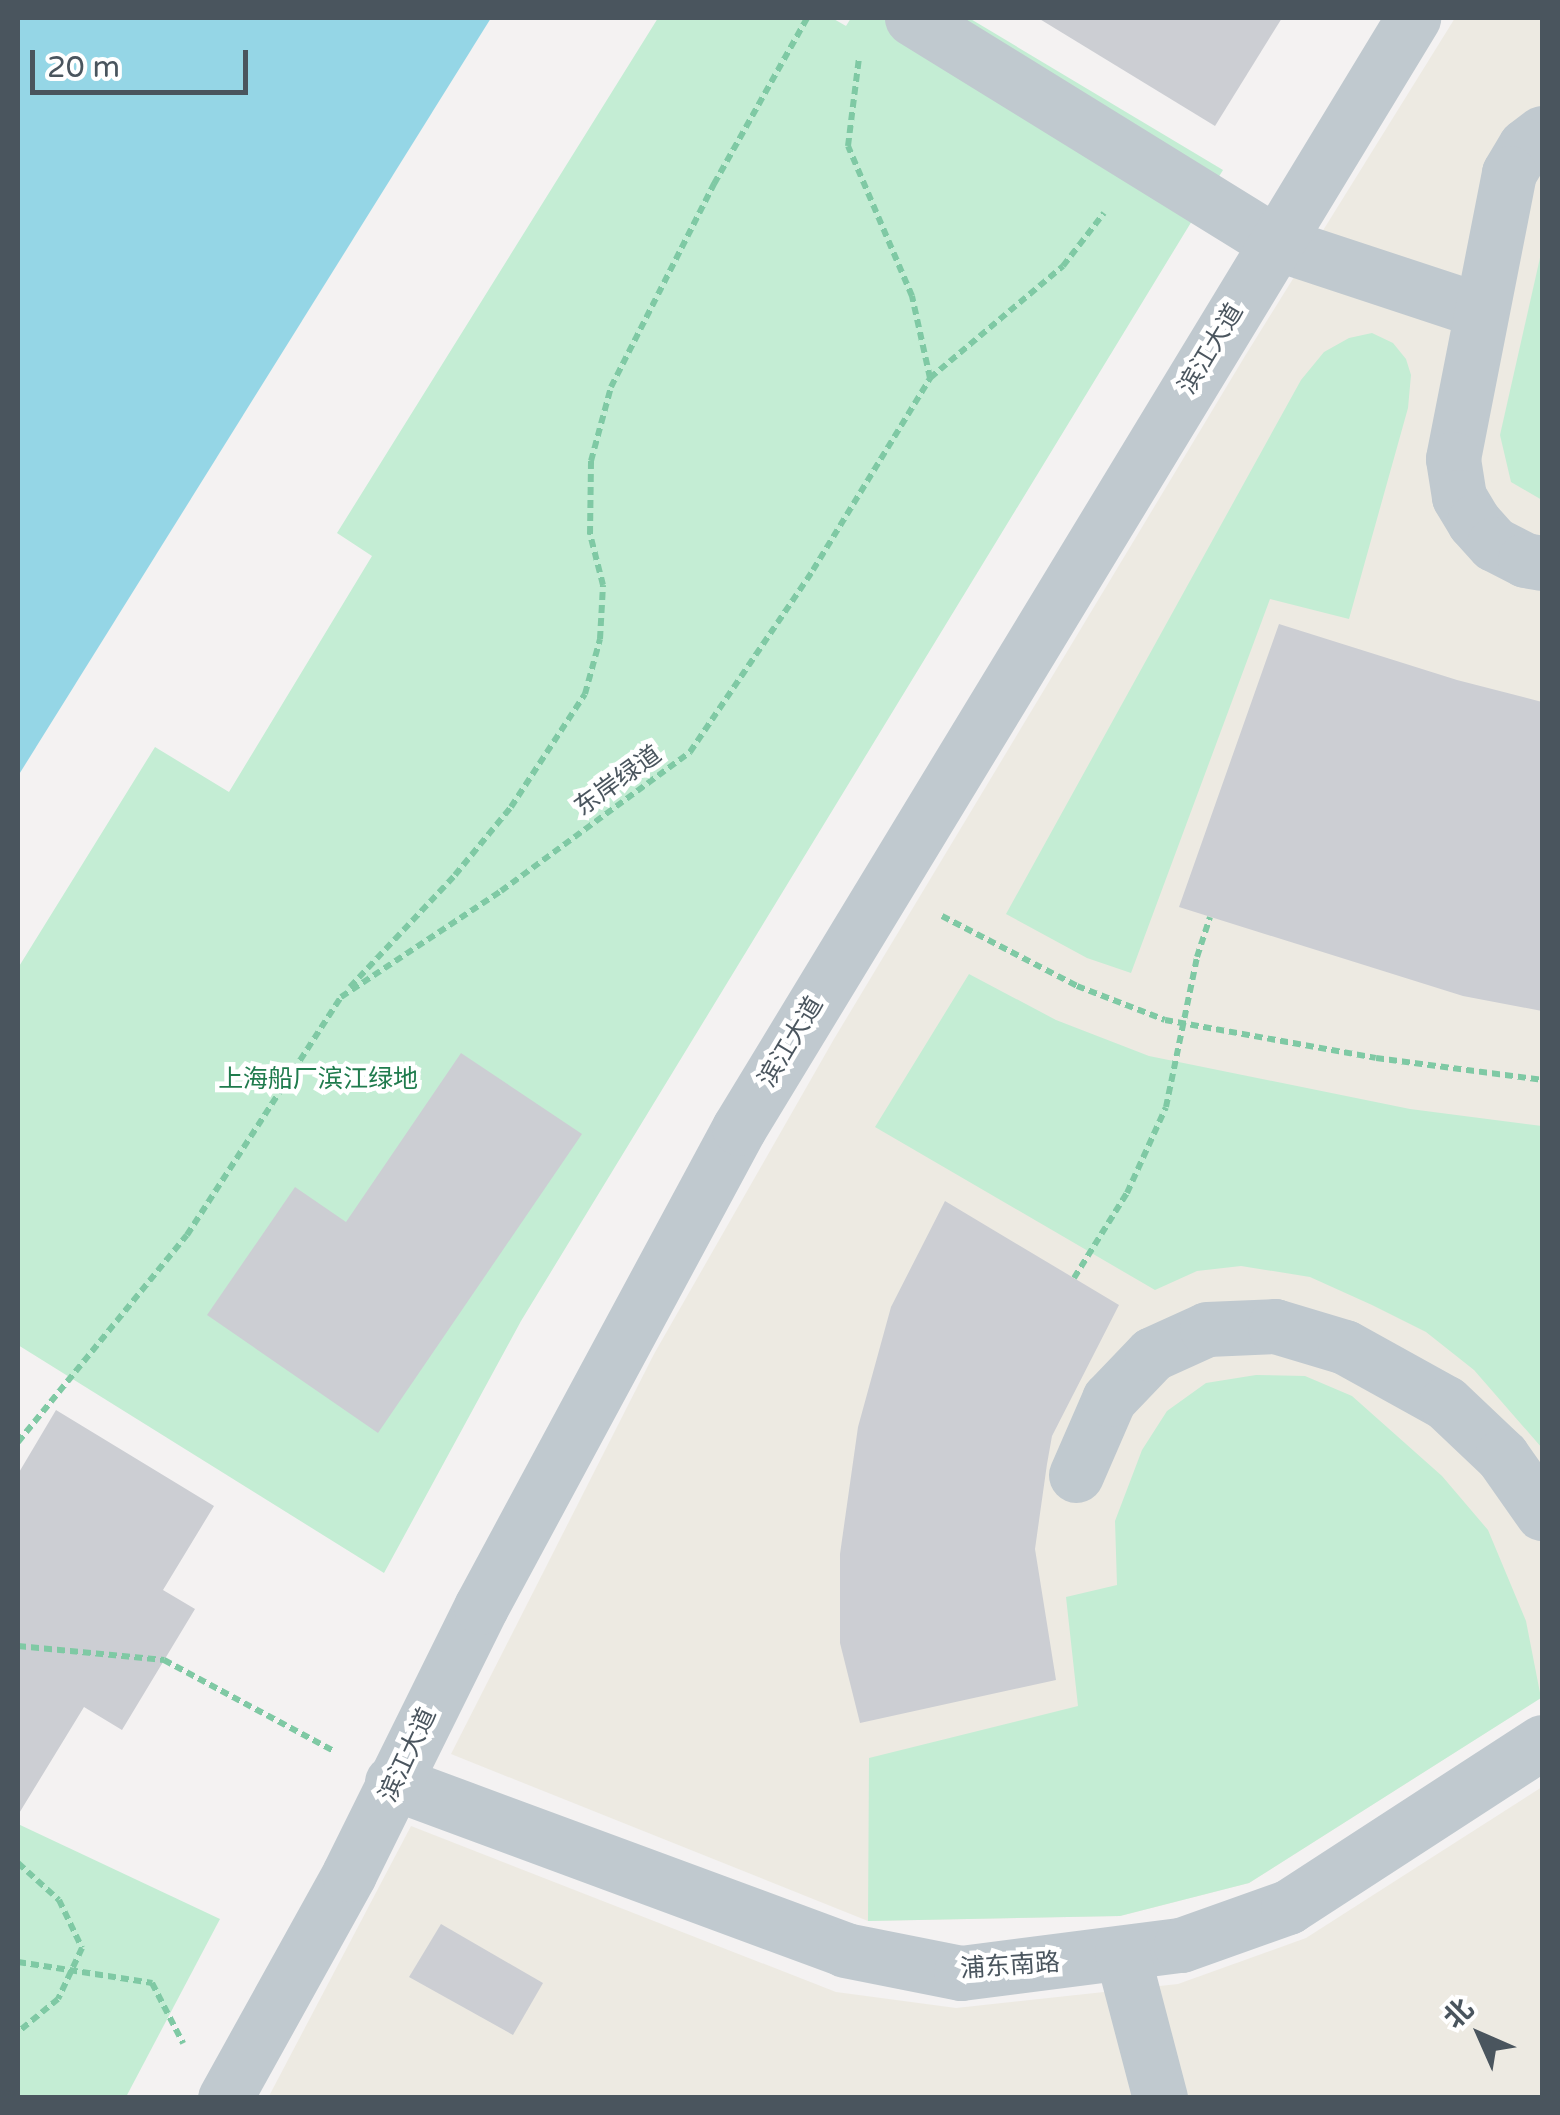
<!DOCTYPE html>
<meta charset="utf-8">
<style>
body{margin:0}
#map{position:relative;width:1560px;height:2115px;overflow:hidden;background:#f4f2f2;font-family:"Varela Round","Noto Sans SC",sans-serif}
div>[style]{position:absolute}
.commercial>*{inset:0;background:#edeae2}
.green>*{inset:0;background:#c4edd4}
.water>*{inset:0;background:#95d6e6}
.building>*{inset:0;background:#ccced3}
.path>*{height:6px;margin-top:-3px;transform-origin:0;background:repeating-linear-gradient(90deg,#7fc9a4 0 8px,transparent 0 13px)}
.minor>*{height:55px;margin:-27.5px;padding:0 27.5px;transform-origin:27.5px;border-radius:27.5px;background:#c0c9cf}
span{translate:-50% -50%;white-space:nowrap;text-align:center;line-height:1.15;-webkit-text-stroke:9px #fff;paint-order:stroke}
.street-label{font-size:25px;color:#4a555e}
.park-label{font-size:25px;color:#1f7b4d}
.frame{position:absolute;inset:0;border:20px solid #4a555e;pointer-events:none}
.north{position:absolute;left:1430px;top:1985px;width:100px;height:100px;-webkit-text-stroke:8px #fff;paint-order:stroke;rotate:315deg;font-size:28px;font-weight:700;line-height:40px;text-align:center;color:#4a555e}
.north::after{content:'';display:block;margin:auto;width:35px;height:45px;background:#4a555e;clip-path:polygon(50% 0,100% 100%,50% 72%,0 100%)}
.scale{position:absolute;left:30px;top:50px;width:218px;height:45px;box-sizing:border-box;border:5px solid #4a555e;border-top:0;padding-left:12px;font-size:30px;line-height:35px;white-space:nowrap;color:#4a555e;-webkit-text-stroke:8px #fff;paint-order:stroke}
</style>
<div id="map">
<div class="commercial">
<div style="clip-path:polygon(1455px 18px,1542px 18px,1542px 1697px,1249px 1883px,1120px 1916px,868px 1921px,451px 1754px,654px 1354px,834px 1039px,1245px 356px)"></div>
<div style="clip-path:polygon(1542px 1787px,1542px 2097px,268px 2098px,411px 1826px,836px 1992px,956px 2008px,1178px 1984px,1306px 1938px)"></div>
</div>
<div class="green">
<div style="clip-path:polygon(658px 18px,832px 18px,846px 26px,851px 18px,969px 18px,1223px 170px,521px 1321px,384px 1573px,18px 1345px,18px 968px,155px 747px,229px 792px,372px 556px,337px 533px)"></div>
<div style="clip-path:polygon(1542px 249px,1542px 500px,1511px 482px,1500px 435px)"></div>
<div style="clip-path:polygon(1372px 333px,1393px 343px,1406px 359px,1411px 375px,1408px 408px,1349px 619px,1270px 599px,1131px 973px,1087px 958px,1006px 914px,1301px 380px,1324px 352px,1349px 338px)"></div>
<div style="clip-path:polygon(969px 974px,1056px 1020px,1149px 1056px,1410px 1109px,1542px 1126px,1542px 1448px,1474px 1370px,1426px 1332px,1372px 1305px,1310px 1277px,1241px 1266px,1197px 1271px,1155px 1290px,875px 1127px)"></div>
<div style="clip-path:polygon(1256px 1375px,1305px 1376px,1352px 1396px,1442px 1476px,1488px 1530px,1526px 1621px,1541px 1698px,1249px 1883px,1120px 1916px,868px 1921px,869px 1758px,1078px 1706px,1066px 1597px,1117px 1585px,1115px 1521px,1142px 1450px,1167px 1411px,1206px 1383px)"></div>
<div style="clip-path:polygon(18px 1824px,220px 1919px,126px 2097px,18px 2097px)"></div>
</div>
<div class="water">
<div style="clip-path:polygon(18px 18px,491px 18px,18px 776px)"></div>
</div>
<div class="building">
<div style="clip-path:polygon(1038px 18px,1282px 18px,1215px 126px)"></div>
<div style="clip-path:polygon(1279px 624px,1457px 680px,1542px 702px,1542px 1011px,1463px 996px,1179px 907px)"></div>
<div style="clip-path:polygon(461px 1053px,582px 1134px,378px 1433px,207px 1315px,295px 1187px,346px 1222px)"></div>
<div style="clip-path:polygon(945px 1201px,1119px 1305px,1052px 1436px,1047px 1464px,1035px 1549px,1056px 1680px,860px 1723px,840px 1643px,840px 1554px,858px 1427px,891px 1307px)"></div>
<div style="clip-path:polygon(56px 1410px,214px 1506px,163px 1590px,195px 1609px,122px 1730px,84px 1707px,18px 1815px,18px 1474px)"></div>
<div style="clip-path:polygon(441px 1924px,543px 1983px,513px 2035px,409px 1977px)"></div>
</div>
<div class="path">
<div style="left:930px;top:378px;width:174px;rotate:-40.1deg"></div>
<div style="left:1063px;top:266px;width:67px;rotate:-52.3deg"></div>
<div style="left:942px;top:916px;width:152px;rotate:27.4deg"></div>
<div style="left:1077px;top:986px;width:94px;rotate:21.1deg"></div>
<div style="left:1165px;top:1020px;width:214px;rotate:10.2deg"></div>
<div style="left:1376px;top:1058px;width:167px;rotate:7.5deg"></div>
<div style="left:350px;top:987px;width:154px;rotate:-46.8deg"></div>
<div style="left:455px;top:875px;width:88px;rotate:-50.5deg"></div>
<div style="left:511px;top:807px;width:135px;rotate:-56.8deg"></div>
<div style="left:585px;top:694px;width:57px;rotate:-74.7deg"></div>
<div style="left:600px;top:639px;width:54px;rotate:-86.8deg"></div>
<div style="left:603px;top:585px;width:53px;rotate:-104.3deg"></div>
<div style="left:590px;top:534px;width:73px;rotate:-89.2deg"></div>
<div style="left:591px;top:461px;width:77px;rotate:-74.9deg"></div>
<div style="left:611px;top:387px;width:228px;rotate:-63.1deg"></div>
<div style="left:714px;top:184px;width:190px;rotate:-60.7deg"></div>
<div style="left:1074px;top:1278px;width:100px;rotate:-58.1deg"></div>
<div style="left:1127px;top:1193px;width:94px;rotate:-65.6deg"></div>
<div style="left:1166px;top:1107px;width:153px;rotate:-78.3deg"></div>
<div style="left:1197px;top:957px;width:42px;rotate:-72deg"></div>
<div style="left:18px;top:1442px;width:267px;rotate:-50.8deg"></div>
<div style="left:187px;top:1235px;width:283px;rotate:-57.1deg"></div>
<div style="left:341px;top:997px;width:192px;rotate:-33.5deg"></div>
<div style="left:501px;top:891px;width:235px;rotate:-36.3deg"></div>
<div style="left:690px;top:752px;width:220px;rotate:-55.9deg"></div>
<div style="left:813px;top:570px;width:225px;rotate:-58.6deg"></div>
<div style="left:930px;top:378px;width:84px;rotate:-102.4deg"></div>
<div style="left:912px;top:296px;width:163px;rotate:-113.1deg"></div>
<div style="left:848px;top:146px;width:89px;rotate:-82.9deg"></div>
<div style="left:18px;top:1646px;width:147px;rotate:5.5deg"></div>
<div style="left:164px;top:1660px;width:193px;rotate:28.2deg"></div>
<div style="left:18px;top:1863px;width:55px;rotate:42.1deg"></div>
<div style="left:59px;top:1900px;width:53px;rotate:64.4deg"></div>
<div style="left:82px;top:1948px;width:56px;rotate:115.2deg"></div>
<div style="left:58px;top:1999px;width:52px;rotate:140.5deg"></div>
<div style="left:18px;top:1962px;width:136px;rotate:8.9deg"></div>
<div style="left:152px;top:1983px;width:68px;rotate:62.7deg"></div>
</div>
<div class="minor">
<div style="left:912px;top:18px;width:428px;rotate:31.7deg"></div>
<div style="left:1276px;top:243px;width:214px;rotate:18.3deg"></div>
<div style="left:1542px;top:133px;width:21px;rotate:143deg"></div>
<div style="left:1525px;top:146px;width:31px;rotate:121deg"></div>
<div style="left:1509px;top:173px;width:291px;rotate:101.1deg"></div>
<div style="left:1453px;top:459px;width:38px;rotate:81deg"></div>
<div style="left:1459px;top:497px;width:29px;rotate:59deg"></div>
<div style="left:1474px;top:522px;width:30px;rotate:48deg"></div>
<div style="left:1494px;top:544px;width:35px;rotate:27deg"></div>
<div style="left:1525px;top:560px;width:17px;rotate:10deg"></div>
<div style="left:1076px;top:1475px;width:83px;rotate:-66.5deg"></div>
<div style="left:1109px;top:1399px;width:62px;rotate:-46.3deg"></div>
<div style="left:1152px;top:1354px;width:60px;rotate:-24.4deg"></div>
<div style="left:1207px;top:1329px;width:68px;rotate:-2.5deg"></div>
<div style="left:1275px;top:1326px;width:73px;rotate:16.7deg"></div>
<div style="left:1345px;top:1347px;width:115px;rotate:29deg"></div>
<div style="left:1446px;top:1403px;width:77px;rotate:43.4deg"></div>
<div style="left:1502px;top:1456px;width:70px;rotate:54.9deg"></div>
<div style="left:392px;top:1782px;width:483px;rotate:20.3deg"></div>
<div style="left:845px;top:1950px;width:118px;rotate:11.2deg"></div>
<div style="left:961px;top:1973px;width:222px;rotate:-7.3deg"></div>
<div style="left:1181px;top:1945px;width:114px;rotate:-19.6deg"></div>
<div style="left:1288px;top:1907px;width:303px;rotate:-33deg"></div>
<div style="left:1122px;top:1953px;width:150px;rotate:75.3deg"></div>
<div style="left:225px;top:2098px;width:256px;rotate:-61deg"></div>
<div style="left:349px;top:1874px;width:298px;rotate:-63.7deg"></div>
<div style="left:481px;top:1607px;width:544px;rotate:-61.69deg"></div>
<div style="left:739px;top:1128px;width:1299px;rotate:-58.73deg"></div>
</div>
<div class="street-label">
<span style="left:1211px;top:349px;rotate:-59deg">滨江大道</span>
<span style="left:618px;top:781px;rotate:-36deg">东岸绿道</span>
<span style="left:791px;top:1042px;rotate:-59deg">滨江大道</span>
<span style="left:408px;top:1755px;rotate:-65deg">滨江大道</span>
<span style="left:1010px;top:1966px;rotate:-4deg">浦东南路</span>
</div>
<div class="park-label">
<span style="left:318px;top:1079px">上海船厂滨江绿地</span>
</div>
<div class="frame"></div>
<div class="north">北</div>
<div class="scale">20 m</div>
</div>
